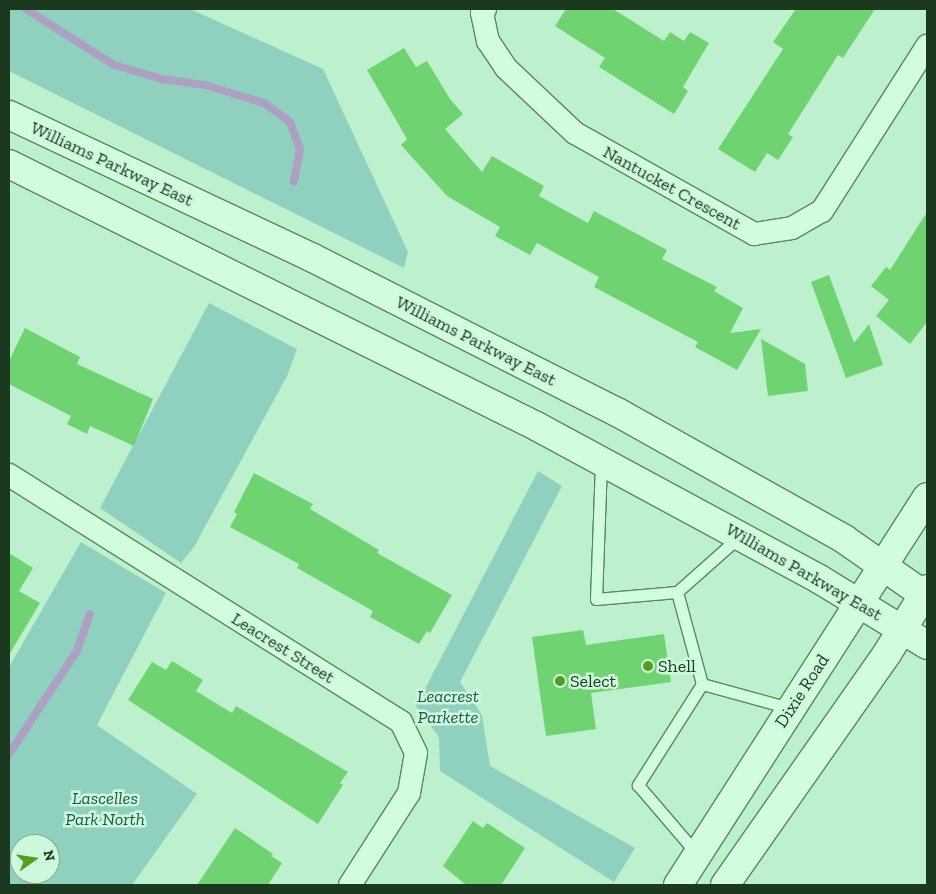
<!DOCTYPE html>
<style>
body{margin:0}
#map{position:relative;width:936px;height:894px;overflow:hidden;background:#bdf1cd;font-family:"Zilla Slab",serif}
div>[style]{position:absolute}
.green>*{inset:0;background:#90d0bf}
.stream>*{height:8px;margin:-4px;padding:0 4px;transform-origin:4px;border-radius:4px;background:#aca1c2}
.building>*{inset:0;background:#6fd372}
.roads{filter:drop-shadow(1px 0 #558b5c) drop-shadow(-1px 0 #558b5c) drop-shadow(0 1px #558b5c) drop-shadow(0 -1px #558b5c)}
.service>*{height:11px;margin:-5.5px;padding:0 5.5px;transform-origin:5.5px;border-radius:5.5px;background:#d1fcde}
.minor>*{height:22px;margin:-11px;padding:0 11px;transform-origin:11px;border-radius:11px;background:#d1fcde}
.secondary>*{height:28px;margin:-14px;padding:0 14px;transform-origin:14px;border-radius:14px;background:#d1fcde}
.dots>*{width:14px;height:14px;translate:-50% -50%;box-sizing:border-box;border:2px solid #cdf8db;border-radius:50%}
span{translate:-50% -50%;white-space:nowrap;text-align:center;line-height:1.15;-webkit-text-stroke:5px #cdf8db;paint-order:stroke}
.street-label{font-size:18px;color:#1b391e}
.poi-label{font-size:18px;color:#1b391e}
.left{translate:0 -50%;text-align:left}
.park-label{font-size:18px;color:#20574f;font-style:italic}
.frame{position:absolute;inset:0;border:10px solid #1b391e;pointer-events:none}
.north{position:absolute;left:10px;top:834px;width:50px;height:50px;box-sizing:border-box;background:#cdf8db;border:1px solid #86ac8f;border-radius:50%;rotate:77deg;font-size:14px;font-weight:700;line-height:20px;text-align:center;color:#1b391e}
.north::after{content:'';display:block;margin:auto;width:18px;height:22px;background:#529f20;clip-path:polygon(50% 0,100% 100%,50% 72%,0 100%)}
</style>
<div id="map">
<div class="green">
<div style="clip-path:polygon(9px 9px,190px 9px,323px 69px,408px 252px,404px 268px,9px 71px)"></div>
<div style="clip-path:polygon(209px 303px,297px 349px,287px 376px,194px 547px,181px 563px,100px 508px)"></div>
<div style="clip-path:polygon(538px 471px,562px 486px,460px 682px,482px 715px,490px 766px,635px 848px,614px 882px,440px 771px,439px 737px,416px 706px)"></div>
<div style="clip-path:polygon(evenodd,81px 542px,166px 593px,97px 725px,197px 794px,132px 885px,9px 885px,9px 667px,81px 542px,20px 844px,50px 844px,50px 874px,20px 874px,20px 844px)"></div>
</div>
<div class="stream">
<div style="left:26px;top:9px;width:104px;rotate:32.5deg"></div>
<div style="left:114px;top:65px;width:50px;rotate:16.3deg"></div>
<div style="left:162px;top:79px;width:43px;rotate:7.9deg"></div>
<div style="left:205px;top:85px;width:62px;rotate:17deg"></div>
<div style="left:264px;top:103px;width:32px;rotate:36deg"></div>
<div style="left:290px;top:122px;width:29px;rotate:70deg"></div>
<div style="left:300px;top:149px;width:33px;rotate:101deg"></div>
<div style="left:9px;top:754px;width:123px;rotate:-56.6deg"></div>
<div style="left:77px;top:651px;width:39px;rotate:-71deg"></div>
</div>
<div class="building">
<div style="clip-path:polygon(566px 9px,613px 9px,664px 41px,670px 32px,684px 41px,690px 32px,709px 43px,683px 87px,688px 91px,674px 114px,599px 67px,605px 58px,555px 26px)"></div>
<div style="clip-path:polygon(796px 9px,875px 9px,843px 58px,838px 55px,788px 134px,793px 137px,778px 160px,767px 153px,755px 172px,718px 149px,783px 49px,773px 42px)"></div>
<div style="clip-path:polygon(404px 48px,416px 67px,427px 61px,450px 99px,463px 114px,445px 129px,482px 172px,492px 156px,544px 186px,539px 196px,588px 223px,594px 211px,667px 250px,662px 259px,717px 287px,714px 291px,743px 308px,730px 333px,761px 329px,737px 370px,695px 347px,698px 342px,594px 287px,599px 277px,537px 243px,530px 255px,495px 236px,500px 227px,447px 196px,401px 145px,407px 139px,367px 70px)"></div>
<div style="clip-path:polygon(927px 212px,927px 322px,910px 344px,876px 316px,889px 300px,871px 286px,886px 267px,890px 270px)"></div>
<div style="clip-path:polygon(829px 275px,854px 343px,869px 324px,883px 365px,846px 378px,811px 282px)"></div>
<div style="clip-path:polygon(25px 328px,80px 357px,77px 364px,153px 399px,134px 446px,90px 426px,87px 434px,67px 424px,71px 416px,9px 384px,9px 361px)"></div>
<div style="clip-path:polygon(761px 339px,805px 364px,808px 391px,768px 396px)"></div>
<div style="clip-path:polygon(254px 473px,313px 504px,310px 509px,379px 550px,377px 553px,452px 595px,430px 633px,427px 631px,419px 644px,370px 617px,373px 611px,297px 568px,299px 564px,230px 527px,237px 514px,234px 512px)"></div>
<div style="clip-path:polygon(9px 553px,33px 568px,19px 591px,40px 603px,9px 655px)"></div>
<div style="clip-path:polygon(583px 630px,586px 645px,664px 634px,671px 682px,591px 693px,596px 729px,546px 736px,532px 637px)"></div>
<div style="clip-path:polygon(172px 661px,203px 680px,196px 691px,232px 713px,236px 706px,348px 772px,340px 783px,343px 785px,318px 824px,128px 700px,152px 662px,166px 670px)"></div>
<div style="clip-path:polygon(473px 821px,483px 828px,487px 823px,525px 848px,501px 885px,466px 885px,443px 866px)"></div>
<div style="clip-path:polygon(235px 828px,273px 854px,271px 856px,282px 863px,268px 885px,197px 885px)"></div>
</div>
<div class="roads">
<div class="service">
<div style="left:601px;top:463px;width:136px;rotate:92.1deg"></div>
<div style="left:596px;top:599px;width:81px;rotate:-4.9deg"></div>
<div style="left:677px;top:592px;width:95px;rotate:74.8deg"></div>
<div style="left:702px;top:684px;width:120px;rotate:122.4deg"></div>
<div style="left:638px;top:785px;width:92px;rotate:49.4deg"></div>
<div style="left:677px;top:592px;width:83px;rotate:-41.6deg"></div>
<div style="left:702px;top:684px;width:91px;rotate:15.3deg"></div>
</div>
<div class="minor">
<div style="left:485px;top:9px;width:5px;rotate:127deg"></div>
<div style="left:482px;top:13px;width:29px;rotate:78deg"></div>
<div style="left:488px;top:41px;width:32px;rotate:56deg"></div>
<div style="left:506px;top:68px;width:95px;rotate:43.3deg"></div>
<div style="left:575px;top:133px;width:206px;rotate:29.4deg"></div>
<div style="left:754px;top:234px;width:38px;rotate:-9deg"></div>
<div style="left:792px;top:228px;width:34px;rotate:-30deg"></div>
<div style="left:822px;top:211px;width:196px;rotate:-57.5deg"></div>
<div style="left:9px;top:475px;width:463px;rotate:32.2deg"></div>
<div style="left:401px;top:722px;width:34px;rotate:64deg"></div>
<div style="left:416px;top:753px;width:41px;rotate:99.9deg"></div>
<div style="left:409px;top:793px;width:109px;rotate:122.7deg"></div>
</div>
<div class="secondary">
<div style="left:9px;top:115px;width:334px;rotate:25.2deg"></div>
<div style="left:311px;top:257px;width:345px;rotate:26.9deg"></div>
<div style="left:619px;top:413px;width:258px;rotate:29.2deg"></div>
<div style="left:844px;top:539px;width:101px;rotate:34.9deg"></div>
<div style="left:9px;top:164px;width:591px;rotate:26.43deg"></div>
<div style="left:538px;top:427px;width:319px;rotate:28.4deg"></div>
<div style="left:819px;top:579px;width:127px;rotate:31.4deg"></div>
<div style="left:678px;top:885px;width:461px;rotate:-57.3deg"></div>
<div style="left:725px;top:885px;width:284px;rotate:-55deg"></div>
<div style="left:888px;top:652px;width:74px;rotate:-58.2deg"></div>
</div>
</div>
<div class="dots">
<div style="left:648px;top:666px;background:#529f20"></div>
<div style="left:560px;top:681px;background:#529f20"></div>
</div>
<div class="street-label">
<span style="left:112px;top:164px;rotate:25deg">Williams Parkway East</span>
<span style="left:672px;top:188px;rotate:29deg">Nantucket Crescent</span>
<span style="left:476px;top:341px;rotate:27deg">Williams Parkway East</span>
<span style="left:804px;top:572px;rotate:30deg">Williams Parkway East</span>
<span style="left:283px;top:648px;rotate:32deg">Leacrest Street</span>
<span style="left:802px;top:691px;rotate:-57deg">Dixie Road</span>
</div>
<div class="poi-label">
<span class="left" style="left:658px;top:666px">Shell</span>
<span class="left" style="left:570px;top:681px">Select</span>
</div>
<div class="park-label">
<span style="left:448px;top:707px">Leacrest<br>Parkette</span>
<span style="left:105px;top:809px">Lascelles<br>Park North</span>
</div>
<div class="frame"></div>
<div class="north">N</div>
</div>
